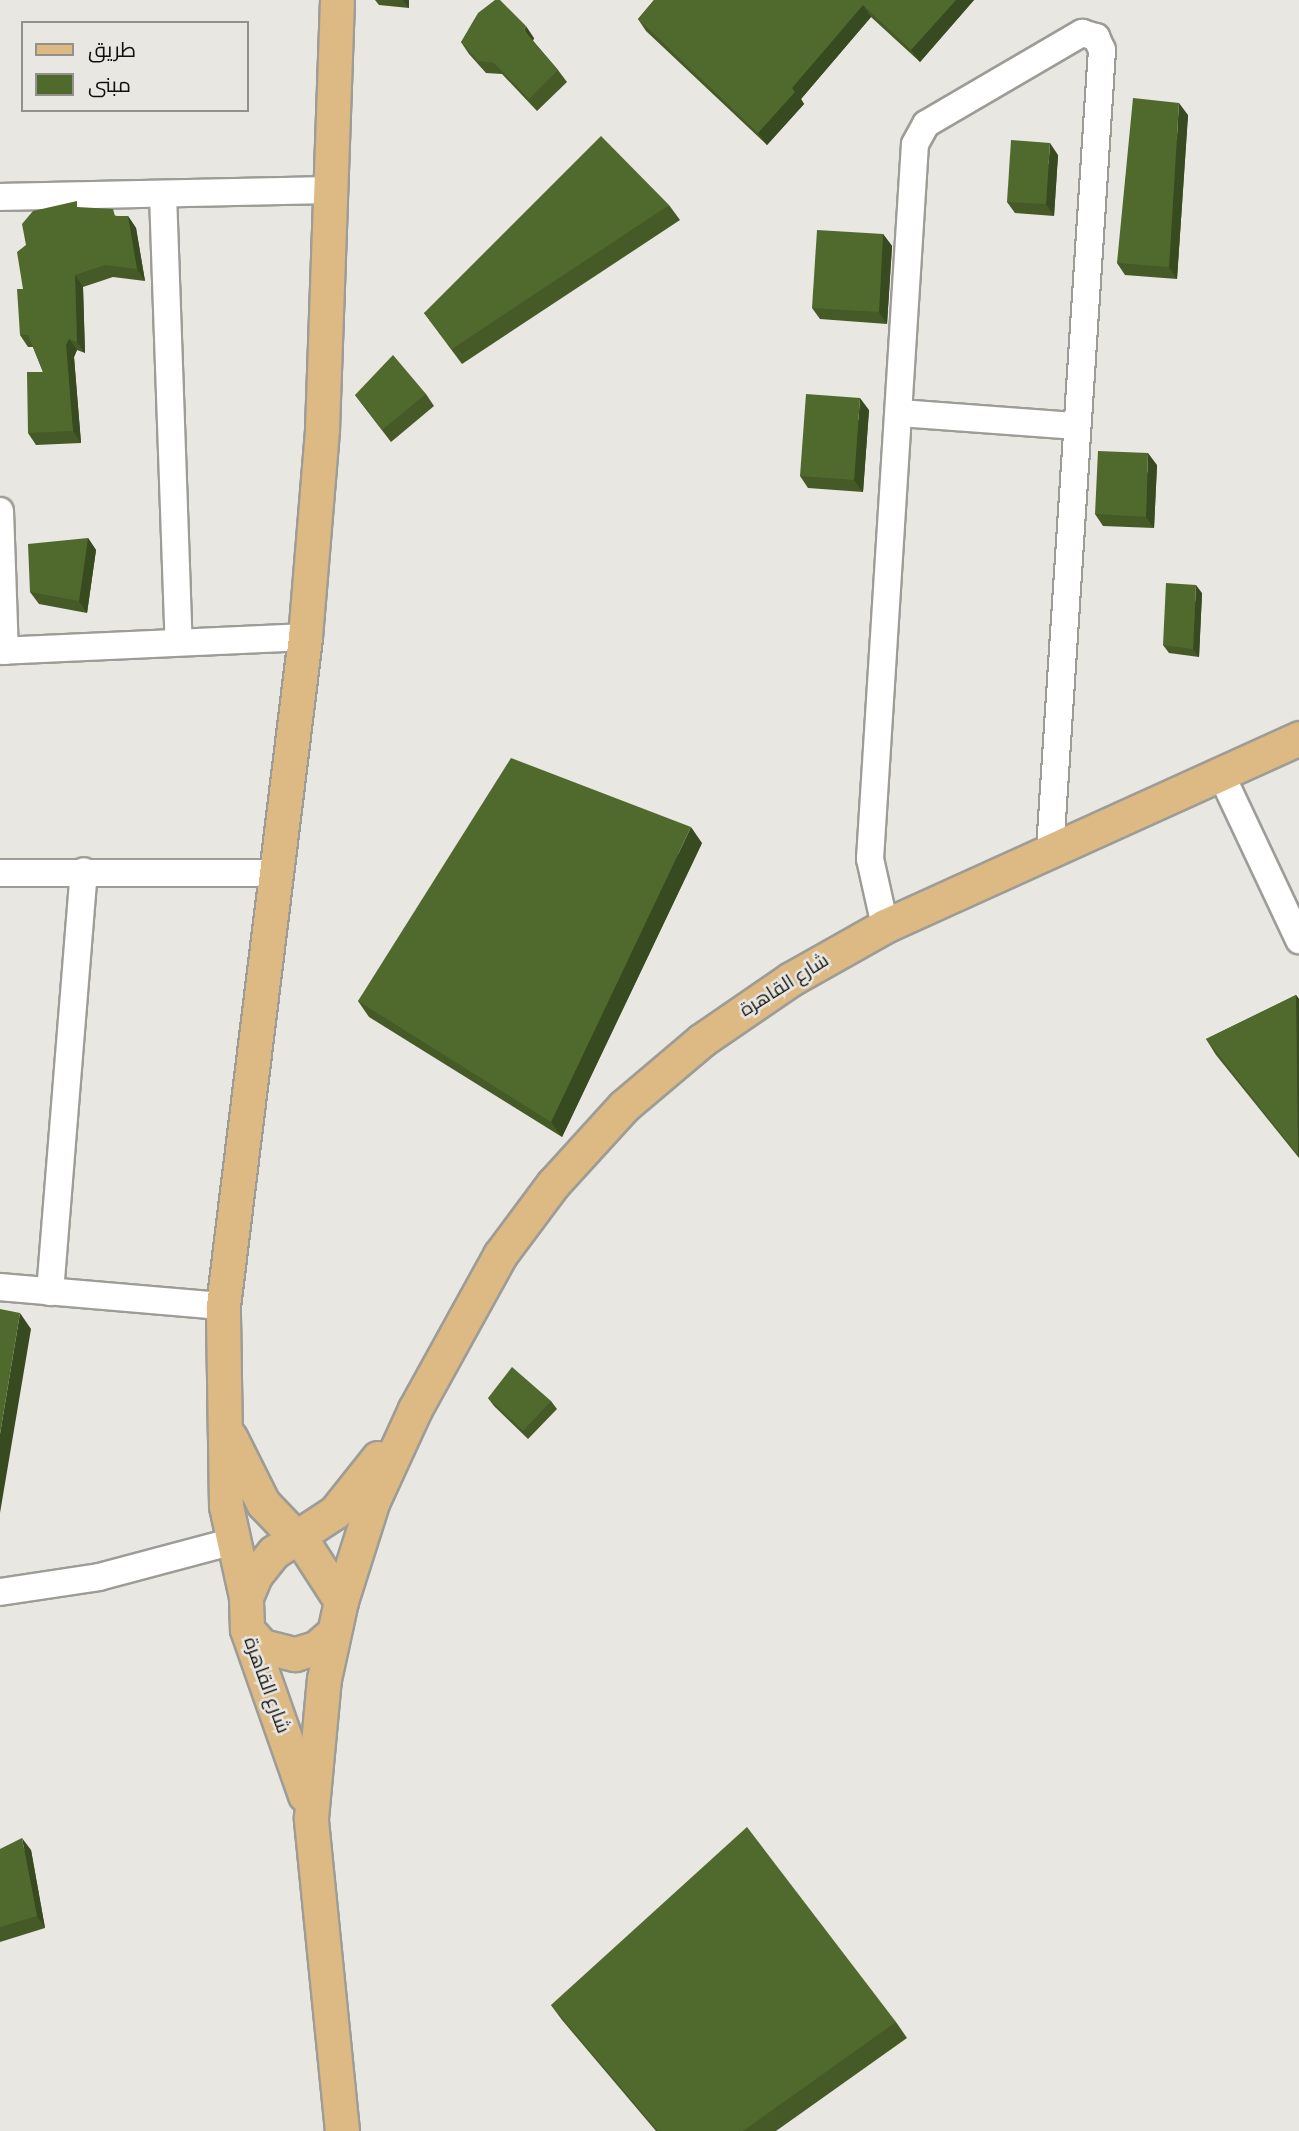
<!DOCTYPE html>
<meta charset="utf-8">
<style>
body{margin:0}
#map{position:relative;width:1299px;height:2131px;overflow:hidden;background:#e8e7e2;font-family:Manrope,Cairo,sans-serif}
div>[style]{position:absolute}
.roads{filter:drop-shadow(2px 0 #9d9c97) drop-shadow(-2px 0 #9d9c97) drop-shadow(0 2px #9d9c97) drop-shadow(0 -2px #9d9c97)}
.minor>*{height:26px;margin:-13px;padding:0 13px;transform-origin:13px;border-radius:13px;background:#fff}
.major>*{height:33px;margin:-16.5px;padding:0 16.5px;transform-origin:16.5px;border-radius:16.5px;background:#ddb984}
.wall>*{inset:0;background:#455a27}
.shaded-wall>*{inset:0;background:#384a20}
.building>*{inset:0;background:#50692d}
span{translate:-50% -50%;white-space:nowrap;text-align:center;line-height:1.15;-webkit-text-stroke:5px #e8e7e2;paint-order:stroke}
.street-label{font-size:19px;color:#10100e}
.legend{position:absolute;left:21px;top:21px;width:228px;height:91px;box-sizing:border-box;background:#e8e7e2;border:2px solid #92918d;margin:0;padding:9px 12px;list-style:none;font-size:21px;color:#10100e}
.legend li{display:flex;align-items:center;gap:14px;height:35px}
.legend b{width:35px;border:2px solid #92918d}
</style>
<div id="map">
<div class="roads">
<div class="minor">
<div style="left:163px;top:194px;width:448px;rotate:88deg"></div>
<div style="left:0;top:197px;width:329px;rotate:-1.2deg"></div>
<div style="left:899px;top:413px;width:176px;rotate:4.2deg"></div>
<div style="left:0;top:511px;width:140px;rotate:88deg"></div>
<div style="left:0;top:651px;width:305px;rotate:-2.6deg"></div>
<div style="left:1220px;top:772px;width:186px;rotate:64.8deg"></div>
<div style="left:0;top:873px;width:278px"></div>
<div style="left:885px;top:926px;width:69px;rotate:-102.6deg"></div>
<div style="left:870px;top:859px;width:716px;rotate:-86.4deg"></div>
<div style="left:915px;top:144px;width:23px;rotate:-61deg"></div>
<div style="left:926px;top:124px;width:181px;rotate:-30.3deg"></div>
<div style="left:1082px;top:33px;width:15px;rotate:16deg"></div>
<div style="left:1096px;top:37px;width:14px;rotate:65deg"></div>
<div style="left:1102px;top:50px;width:802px;rotate:93.72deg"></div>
<div style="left:0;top:1287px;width:224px;rotate:4.9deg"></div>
<div style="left:50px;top:1292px;width:422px;rotate:-85.4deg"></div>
<div style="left:0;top:1592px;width:100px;rotate:-8.6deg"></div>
<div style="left:99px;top:1577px;width:137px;rotate:-14.9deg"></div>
</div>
<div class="major">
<div style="left:230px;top:1437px;width:74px;rotate:63.4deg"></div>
<div style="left:263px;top:1503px;width:65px;rotate:46.2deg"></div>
<div style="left:308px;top:1550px;width:61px;rotate:57.1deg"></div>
<div style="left:246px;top:1597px;width:93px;rotate:-102.4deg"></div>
<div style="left:226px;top:1506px;width:200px;rotate:-90.9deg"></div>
<div style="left:223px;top:1306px;width:674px;rotate:-83.01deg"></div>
<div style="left:305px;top:637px;width:209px;rotate:-85.3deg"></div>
<div style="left:322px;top:429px;width:429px;rotate:-88deg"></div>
<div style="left:247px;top:1629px;width:23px;rotate:49deg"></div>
<div style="left:262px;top:1646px;width:34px;rotate:14deg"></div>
<div style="left:295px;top:1654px;width:22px;rotate:-16deg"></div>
<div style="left:316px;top:1648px;width:23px;rotate:-41deg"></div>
<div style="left:305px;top:1795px;width:176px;rotate:-109.3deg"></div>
<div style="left:247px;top:1629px;width:32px;rotate:-92deg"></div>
<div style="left:246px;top:1597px;width:25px;rotate:-67deg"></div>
<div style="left:256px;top:1574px;width:28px;rotate:-51deg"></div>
<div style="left:274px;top:1552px;width:73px;rotate:-33.3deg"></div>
<div style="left:335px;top:1512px;width:69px;rotate:-51.5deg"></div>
<div style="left:342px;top:2131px;width:315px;rotate:-95.7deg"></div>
<div style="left:311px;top:1818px;width:140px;rotate:-84.7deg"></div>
<div style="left:324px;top:1679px;width:80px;rotate:-77.7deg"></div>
<div style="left:341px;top:1601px;width:103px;rotate:-72.4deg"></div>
<div style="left:372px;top:1503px;width:103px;rotate:-65.4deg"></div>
<div style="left:415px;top:1409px;width:176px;rotate:-61.1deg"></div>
<div style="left:500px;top:1255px;width:89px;rotate:-53.3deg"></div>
<div style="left:553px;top:1184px;width:105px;rotate:-47.7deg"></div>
<div style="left:624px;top:1106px;width:102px;rotate:-40.2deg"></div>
<div style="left:702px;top:1040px;width:108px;rotate:-34.4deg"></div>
<div style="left:791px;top:979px;width:108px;rotate:-29.4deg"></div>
<div style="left:885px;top:926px;width:455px;rotate:-24.4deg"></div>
</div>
</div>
<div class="wall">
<div style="clip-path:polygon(375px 0,409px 0,409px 8px,379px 5px)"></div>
<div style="clip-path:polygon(654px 0,974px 0,920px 62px,871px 17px,801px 99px,804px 104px,767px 145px,646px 31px,638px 19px)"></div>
<div style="clip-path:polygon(534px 38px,533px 41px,558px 70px,567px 82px,537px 111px,502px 74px,486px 73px,469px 54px,461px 42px)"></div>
<div style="clip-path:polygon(1188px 115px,1177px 279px,1125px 275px,1117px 263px)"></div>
<div style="clip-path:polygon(1058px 155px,1054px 216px,1015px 213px,1007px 202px)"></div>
<div style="clip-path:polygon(669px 205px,680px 220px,462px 364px,424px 313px)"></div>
<div style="clip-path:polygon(82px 208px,117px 216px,128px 216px,136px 228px,145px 281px,113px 277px,83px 287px,85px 353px,77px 350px,74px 357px,81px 443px,36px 445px,28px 433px,43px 372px,33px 347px,28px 347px,20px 335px,23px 289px)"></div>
<div style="clip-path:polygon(883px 234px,892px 246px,887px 324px,820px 319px,812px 308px)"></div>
<div style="clip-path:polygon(426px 394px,434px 406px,391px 442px,355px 395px)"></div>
<div style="clip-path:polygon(869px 410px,863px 492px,808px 488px,800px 476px)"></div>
<div style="clip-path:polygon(1157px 465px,1154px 528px,1103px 526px,1095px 514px)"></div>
<div style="clip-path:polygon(88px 538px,96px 550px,87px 613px,39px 604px,30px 592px)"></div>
<div style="clip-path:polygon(1202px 593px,1199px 657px,1169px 653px,1163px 645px)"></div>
<div style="clip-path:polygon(702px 843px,562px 1137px,369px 1017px,358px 1001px)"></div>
<div style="clip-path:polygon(1296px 995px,1299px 999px,1299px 1158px,1216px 1055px,1206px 1039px)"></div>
<div style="clip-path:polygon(488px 1398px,551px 1401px,557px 1409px,528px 1439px,494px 1406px)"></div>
<div style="clip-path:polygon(0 1849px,31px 1850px,45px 1928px,0 1942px)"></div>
<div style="clip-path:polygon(551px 2005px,896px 2022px,907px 2038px,776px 2131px,656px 2131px,562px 2020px)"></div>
</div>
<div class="shaded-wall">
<div style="clip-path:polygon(403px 0,409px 0,409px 8px)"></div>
<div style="clip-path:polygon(956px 0,974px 0,920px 62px,911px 50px)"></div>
<div style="clip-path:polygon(863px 5px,871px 17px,801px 99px,804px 104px,767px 145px,758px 133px,792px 88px)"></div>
<div style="clip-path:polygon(526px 26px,534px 38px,532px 42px,524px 30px)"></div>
<div style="clip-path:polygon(1179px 103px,1188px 115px,1177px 279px,1169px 267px)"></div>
<div style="clip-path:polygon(1050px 143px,1058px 155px,1054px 216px,1046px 204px)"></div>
<div style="clip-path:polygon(128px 216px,136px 228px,145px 281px,137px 269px)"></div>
<div style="clip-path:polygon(883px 234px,892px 246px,887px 324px,879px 312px)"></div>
<div style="clip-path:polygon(75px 275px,83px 287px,85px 353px,77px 342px)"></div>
<div style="clip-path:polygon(69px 339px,77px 350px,74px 357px,81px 443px,73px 431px,66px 345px)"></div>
<div style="clip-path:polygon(860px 398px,869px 410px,863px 492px,854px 480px)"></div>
<div style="clip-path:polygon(1148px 453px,1157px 465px,1154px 528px,1146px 517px)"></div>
<div style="clip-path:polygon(88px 538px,96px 550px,87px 613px,79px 601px)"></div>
<div style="clip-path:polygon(1196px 585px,1202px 593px,1199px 657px,1193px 649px)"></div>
<div style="clip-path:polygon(691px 827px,702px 843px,562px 1137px,551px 1122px)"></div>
<div style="clip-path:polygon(1296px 995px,1299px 999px,1299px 1156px,1298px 1155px)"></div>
<div style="clip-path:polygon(20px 1313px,31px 1329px,0 1513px,0 1434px)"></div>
<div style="clip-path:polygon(22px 1838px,31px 1850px,45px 1928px,37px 1916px)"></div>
</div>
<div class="building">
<div style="clip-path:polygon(495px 0,500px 0,526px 26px,524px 30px,558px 70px,529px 99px,494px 63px,478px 61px,461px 42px,478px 13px)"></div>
<div style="clip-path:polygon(654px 0,956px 0,911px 50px,863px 5px,792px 88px,795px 92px,758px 133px,638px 19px)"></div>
<div style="clip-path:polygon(1133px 98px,1179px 103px,1169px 267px,1117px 263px)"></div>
<div style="clip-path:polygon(601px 136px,669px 205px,452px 349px,424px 313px)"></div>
<div style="clip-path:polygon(1011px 140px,1050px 143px,1046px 204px,1007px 202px)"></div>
<div style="clip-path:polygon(77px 201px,77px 207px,113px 209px,115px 216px,128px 216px,137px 269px,105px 265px,75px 275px,77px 342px,69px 339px,66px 345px,73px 431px,28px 433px,27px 372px,43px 372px,28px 335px,20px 335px,17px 289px,23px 289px,17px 252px,26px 245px,22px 224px,33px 211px)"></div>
<div style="clip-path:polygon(817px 230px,883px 234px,879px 312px,812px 308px)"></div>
<div style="clip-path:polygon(393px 355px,426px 394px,382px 430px,355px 395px)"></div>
<div style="clip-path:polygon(806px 394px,860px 398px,854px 480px,800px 476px)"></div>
<div style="clip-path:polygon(1098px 451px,1148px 453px,1146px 517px,1095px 514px)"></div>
<div style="clip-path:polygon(88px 538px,79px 601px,30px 592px,28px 544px)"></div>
<div style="clip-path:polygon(1166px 583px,1196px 585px,1193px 649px,1163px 645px)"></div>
<div style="clip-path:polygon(511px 758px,691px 827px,551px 1122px,358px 1001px)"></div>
<div style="clip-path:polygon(1296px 995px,1298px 1155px,1206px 1039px)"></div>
<div style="clip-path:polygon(0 1309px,20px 1313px,0 1434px)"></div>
<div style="clip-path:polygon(512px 1367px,551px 1401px,523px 1431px,488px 1398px)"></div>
<div style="clip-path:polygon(747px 1827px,896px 2022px,743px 2131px,658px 2131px,551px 2005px)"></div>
<div style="clip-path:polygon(22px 1838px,37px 1916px,0 1927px,0 1849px)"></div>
</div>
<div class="street-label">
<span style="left:784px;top:985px;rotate:-32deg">شارع القاهرة</span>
<span style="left:267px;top:1685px;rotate:70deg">شارع القاهرة</span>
</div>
<ul class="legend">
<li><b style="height:9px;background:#ddb984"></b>طريق</li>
<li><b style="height:19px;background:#50692d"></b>مبنى</li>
</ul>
</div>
